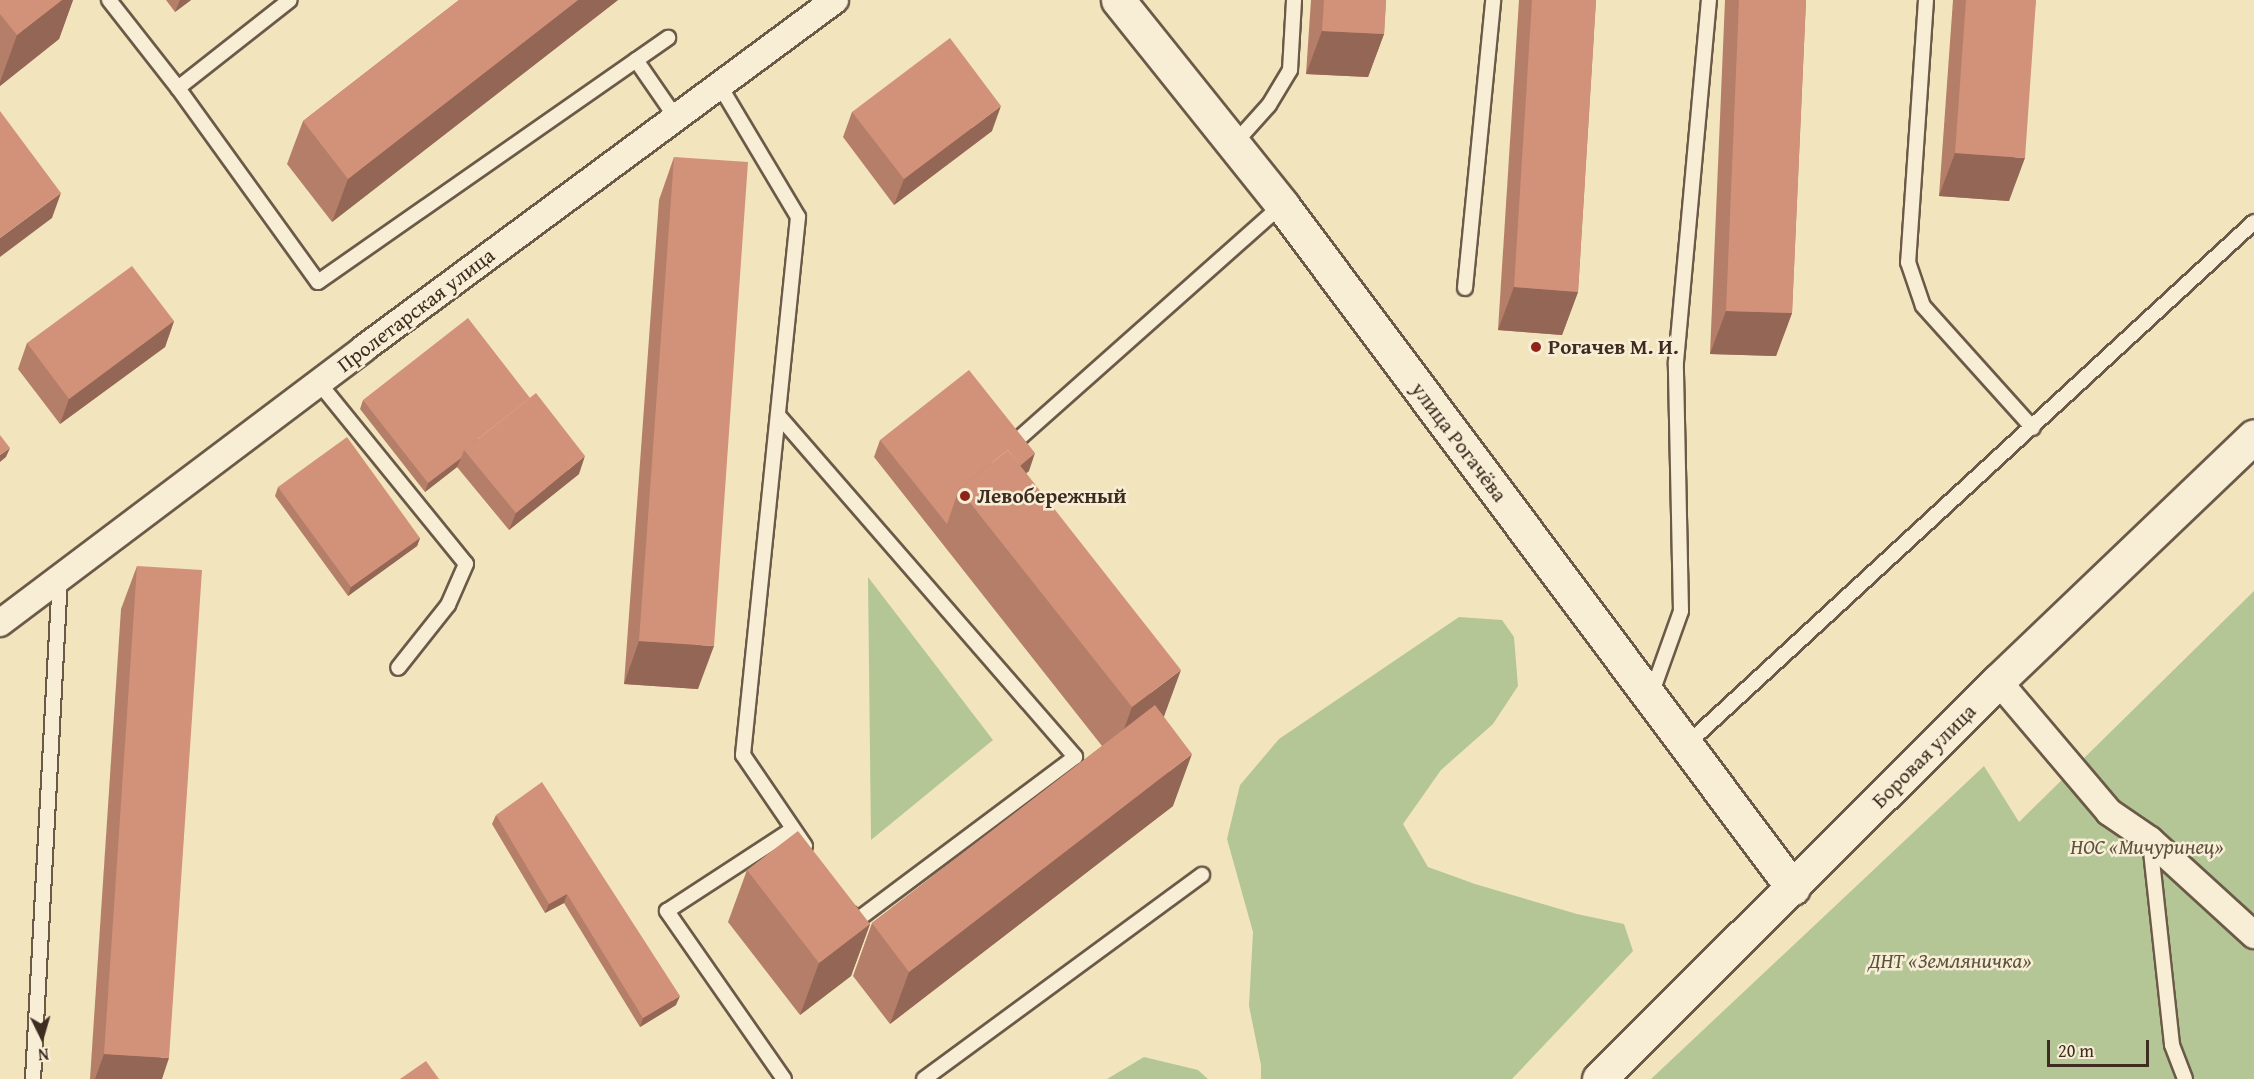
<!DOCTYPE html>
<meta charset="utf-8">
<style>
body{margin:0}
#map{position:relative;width:2254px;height:1079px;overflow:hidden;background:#f2e5be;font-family:"Gentium Book Plus",serif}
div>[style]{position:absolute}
.green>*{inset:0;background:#b4c696}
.roads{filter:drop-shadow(2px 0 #6b5a48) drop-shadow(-2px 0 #6b5a48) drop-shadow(0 2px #6b5a48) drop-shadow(0 -2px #6b5a48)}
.service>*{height:14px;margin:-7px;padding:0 7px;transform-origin:7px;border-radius:7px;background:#f7eed5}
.minor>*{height:26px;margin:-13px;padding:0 13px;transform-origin:13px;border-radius:13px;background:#f7eed5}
.tertiary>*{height:33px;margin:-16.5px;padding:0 16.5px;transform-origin:16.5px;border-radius:16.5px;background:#f7eed5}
.wall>*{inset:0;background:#b57e68}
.shaded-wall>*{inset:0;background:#936655}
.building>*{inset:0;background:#d29279}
.dots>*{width:16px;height:16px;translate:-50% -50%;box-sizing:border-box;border:3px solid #f7eed5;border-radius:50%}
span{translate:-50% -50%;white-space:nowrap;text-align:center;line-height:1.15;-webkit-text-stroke:5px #f7eed5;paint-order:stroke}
.street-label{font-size:21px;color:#3e2c20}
.poi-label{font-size:21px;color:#3e2c20;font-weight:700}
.left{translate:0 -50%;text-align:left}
.park-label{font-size:21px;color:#5c523e;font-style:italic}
.north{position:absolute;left:12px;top:1007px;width:60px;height:60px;-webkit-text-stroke:4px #f7eed5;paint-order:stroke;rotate:175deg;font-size:16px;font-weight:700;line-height:24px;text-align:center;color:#3e2c20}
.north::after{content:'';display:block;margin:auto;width:21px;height:27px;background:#3e2c20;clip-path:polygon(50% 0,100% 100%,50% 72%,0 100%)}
.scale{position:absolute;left:2047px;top:1040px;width:102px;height:27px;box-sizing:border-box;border:3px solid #3e2c20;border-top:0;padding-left:8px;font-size:18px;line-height:21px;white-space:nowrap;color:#3e2c20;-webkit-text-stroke:4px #f7eed5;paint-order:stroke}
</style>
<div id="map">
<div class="green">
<div style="clip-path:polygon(868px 577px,993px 740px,871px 840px)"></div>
<div style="clip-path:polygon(2254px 591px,2254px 1079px,1651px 1079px,1984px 766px,2019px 822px)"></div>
<div style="clip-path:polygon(1459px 617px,1502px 620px,1514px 637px,1518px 686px,1493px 724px,1441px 770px,1403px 824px,1428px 867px,1475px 884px,1577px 914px,1624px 924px,1633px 951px,1512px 1079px,1261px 1079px,1261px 1065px,1249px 1006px,1253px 932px,1227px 839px,1240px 785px,1279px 739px)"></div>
<div style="clip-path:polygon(1144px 1057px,1198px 1070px,1208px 1079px,1107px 1079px)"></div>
</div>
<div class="roads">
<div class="service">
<div style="left:109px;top:0;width:112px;rotate:51.9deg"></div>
<div style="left:178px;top:88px;width:239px;rotate:54.2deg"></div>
<div style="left:318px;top:282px;width:427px;rotate:-34.9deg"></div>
<div style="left:1926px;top:0;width:263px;rotate:93.9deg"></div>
<div style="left:1908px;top:262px;width:46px;rotate:71.2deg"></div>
<div style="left:1923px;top:306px;width:164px;rotate:48deg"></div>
<div style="left:636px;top:60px;width:70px;rotate:55.4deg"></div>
<div style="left:720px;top:86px;width:152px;rotate:59.2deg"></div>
<div style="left:798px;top:217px;width:541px;rotate:95.84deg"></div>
<div style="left:743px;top:755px;width:110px;rotate:55.7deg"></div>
<div style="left:178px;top:88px;width:142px;rotate:-38.2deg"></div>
<div style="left:1234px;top:144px;width:52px;rotate:-48.1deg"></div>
<div style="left:1269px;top:105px;width:41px;rotate:-59deg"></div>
<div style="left:1290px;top:70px;width:70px;rotate:-86.7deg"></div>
<div style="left:1465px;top:288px;width:289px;rotate:-84.4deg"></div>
<div style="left:319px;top:383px;width:233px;rotate:50.9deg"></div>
<div style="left:466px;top:564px;width:45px;rotate:113.7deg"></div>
<div style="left:448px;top:605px;width:80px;rotate:128.4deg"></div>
<div style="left:778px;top:415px;width:453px;rotate:49deg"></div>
<div style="left:1075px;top:757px;width:274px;rotate:143.2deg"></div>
<div style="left:856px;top:921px;width:9px;rotate:-126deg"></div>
<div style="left:1016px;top:441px;width:356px;rotate:-41.6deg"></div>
<div style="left:1651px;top:695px;width:89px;rotate:-70.3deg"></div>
<div style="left:1681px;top:611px;width:249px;rotate:-91.2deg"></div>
<div style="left:1676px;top:362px;width:364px;rotate:-84.8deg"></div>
<div style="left:1686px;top:745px;width:772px;rotate:-42.64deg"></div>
<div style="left:2150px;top:842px;width:204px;rotate:83.8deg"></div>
<div style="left:2172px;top:1045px;width:36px;rotate:69deg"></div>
<div style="left:33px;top:1079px;width:502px;rotate:-86.92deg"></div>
<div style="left:784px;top:1079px;width:205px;rotate:-124.9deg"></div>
<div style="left:667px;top:911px;width:150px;rotate:-33.1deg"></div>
<div style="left:924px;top:1079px;width:345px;rotate:-36.3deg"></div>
</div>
<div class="minor">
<div style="left:0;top:623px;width:455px;rotate:-37deg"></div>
<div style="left:363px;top:349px;width:587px;rotate:-36.48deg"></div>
<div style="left:1998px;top:681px;width:172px;rotate:49.7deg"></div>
<div style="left:2109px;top:812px;width:50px;rotate:34.3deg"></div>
<div style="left:2150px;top:840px;width:141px;rotate:42.4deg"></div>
</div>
<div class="tertiary">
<div style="left:1118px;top:0;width:263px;rotate:51.3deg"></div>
<div style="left:1282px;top:205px;width:853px;rotate:53.2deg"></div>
<div style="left:1599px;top:1079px;width:564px;rotate:-44.93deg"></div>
<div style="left:1998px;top:681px;width:354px;rotate:-43.7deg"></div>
</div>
</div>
<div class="wall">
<div style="clip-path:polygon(0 0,73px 0,59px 39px,0 86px)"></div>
<div style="clip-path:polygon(166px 0,191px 0,175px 12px)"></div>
<div style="clip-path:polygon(459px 0,618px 0,332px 222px,287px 164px,303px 121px)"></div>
<div style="clip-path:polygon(1311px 0,1386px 0,1384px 34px,1368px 77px,1306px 74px)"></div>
<div style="clip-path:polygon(1519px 0,1596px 0,1578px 292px,1562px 335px,1498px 330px)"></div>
<div style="clip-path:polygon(1725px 0,1806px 0,1792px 313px,1776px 356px,1710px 354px)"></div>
<div style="clip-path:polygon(1953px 0,2036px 0,2009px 201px,1939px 196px)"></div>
<div style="clip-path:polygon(852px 112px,992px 131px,894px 205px,843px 137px)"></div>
<div style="clip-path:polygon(674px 157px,698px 689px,624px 684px,659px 200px)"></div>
<div style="clip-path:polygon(174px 321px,165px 347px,60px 424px,18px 369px,27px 343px)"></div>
<div style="clip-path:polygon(363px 400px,579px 474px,509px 530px,457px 467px,425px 492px,360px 409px)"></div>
<div style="clip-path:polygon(880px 440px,1029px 471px,1026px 473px,1164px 717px,1173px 806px,890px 1024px,853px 976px,872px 923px,1102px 746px,874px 457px)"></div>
<div style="clip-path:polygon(278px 487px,420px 538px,417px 546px,348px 596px,275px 496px)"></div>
<div style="clip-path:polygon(137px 566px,162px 1079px,90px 1079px,121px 609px)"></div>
<div style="clip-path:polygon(496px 815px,676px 1005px,640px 1027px,564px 903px,545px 913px,492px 824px)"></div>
<div style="clip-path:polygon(747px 870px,870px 924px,851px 976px,800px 1015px,728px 922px)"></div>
</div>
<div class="shaded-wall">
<div style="clip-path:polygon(62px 0,73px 0,59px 39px,0 86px,0 82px,17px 35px)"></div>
<div style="clip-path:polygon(180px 0,191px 0,175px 12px)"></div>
<div style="clip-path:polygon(578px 0,618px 0,332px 222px,348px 179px)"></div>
<div style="clip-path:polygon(1322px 31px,1384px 34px,1368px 77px,1306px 74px)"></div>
<div style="clip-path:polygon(1001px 106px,992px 131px,894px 205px,904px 179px)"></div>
<div style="clip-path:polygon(1955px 153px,2025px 158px,2009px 201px,1939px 196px)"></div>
<div style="clip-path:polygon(61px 193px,52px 218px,0 257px,0 238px)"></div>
<div style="clip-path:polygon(1514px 287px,1578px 292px,1562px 335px,1498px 330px)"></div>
<div style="clip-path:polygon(1726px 311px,1792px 313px,1776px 356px,1710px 354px)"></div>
<div style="clip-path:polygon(174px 321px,165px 347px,60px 424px,69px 399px)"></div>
<div style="clip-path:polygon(10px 448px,6px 457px,0 462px,0 455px)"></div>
<div style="clip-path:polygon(1035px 453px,1029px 471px,977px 512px,971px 504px)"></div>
<div style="clip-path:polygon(585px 456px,579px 474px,509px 530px,516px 513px)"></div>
<div style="clip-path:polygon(461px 458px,457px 467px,425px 492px,428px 483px)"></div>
<div style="clip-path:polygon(420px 538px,417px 546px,348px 596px,351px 587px)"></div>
<div style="clip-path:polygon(639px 641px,714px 646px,698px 689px,624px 684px)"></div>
<div style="clip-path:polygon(1181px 670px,1162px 722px,1113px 760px,1132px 707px)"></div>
<div style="clip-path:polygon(1192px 754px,1173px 806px,890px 1024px,909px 972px)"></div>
<div style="clip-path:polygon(567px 894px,564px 903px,545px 913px,549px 904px)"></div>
<div style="clip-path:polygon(870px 924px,851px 976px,800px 1015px,819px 963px)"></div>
<div style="clip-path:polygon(680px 996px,676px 1005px,640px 1027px,643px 1018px)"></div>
<div style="clip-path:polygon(104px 1054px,169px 1058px,162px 1079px,95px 1079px)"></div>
</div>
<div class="building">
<div style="clip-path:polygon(0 0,62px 0,17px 35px,0 14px)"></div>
<div style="clip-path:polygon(459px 0,578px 0,348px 179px,303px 121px)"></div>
<div style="clip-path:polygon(1324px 0,1386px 0,1384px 34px,1322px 31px)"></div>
<div style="clip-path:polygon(1532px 0,1596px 0,1578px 292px,1514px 287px)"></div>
<div style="clip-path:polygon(1739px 0,1806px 0,1792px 313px,1726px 311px)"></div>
<div style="clip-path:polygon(1966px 0,2036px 0,2025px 158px,1955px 153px)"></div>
<div style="clip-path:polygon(950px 38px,1001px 106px,904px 179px,852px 112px)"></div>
<div style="clip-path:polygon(0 111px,61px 193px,0 238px)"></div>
<div style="clip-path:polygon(674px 157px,748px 162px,714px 646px,639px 641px)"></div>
<div style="clip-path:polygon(132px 266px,174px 321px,69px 399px,27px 343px)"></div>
<div style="clip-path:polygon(468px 318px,530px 398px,464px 450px,461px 458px,428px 483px,363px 400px)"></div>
<div style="clip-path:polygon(969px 370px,1035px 453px,1020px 466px,1008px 450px,959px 489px,947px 524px,880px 440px)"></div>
<div style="clip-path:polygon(536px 393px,585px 456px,516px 513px,464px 450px)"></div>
<div style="clip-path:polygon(0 435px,10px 448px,0 455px)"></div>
<div style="clip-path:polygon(347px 437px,420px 538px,351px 587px,278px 487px)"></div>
<div style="clip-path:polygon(1008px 450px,1181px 670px,1132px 707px,959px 489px)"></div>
<div style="clip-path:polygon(137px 566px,202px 570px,169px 1058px,104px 1054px)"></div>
<div style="clip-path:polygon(1155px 705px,1192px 754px,909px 972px,872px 923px)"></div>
<div style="clip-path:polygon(542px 782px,680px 996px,643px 1018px,567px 894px,549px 904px,496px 815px)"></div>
<div style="clip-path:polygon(798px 831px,870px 924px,819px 963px,747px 870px)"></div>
<div style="clip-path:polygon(426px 1061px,439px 1079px,400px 1079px)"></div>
</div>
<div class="dots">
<div style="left:1536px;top:347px;background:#8f2418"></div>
<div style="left:965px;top:496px;background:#8f2418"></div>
</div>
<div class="street-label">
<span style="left:416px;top:310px;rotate:-37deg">Пролетарская улица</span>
<span style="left:1459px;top:442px;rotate:53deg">улица Рогачёва</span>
<span style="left:1924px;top:756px;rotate:-45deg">Боровая улица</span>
</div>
<div class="poi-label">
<span class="left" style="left:1548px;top:347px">Рогачев М. И.</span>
<span class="left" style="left:977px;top:496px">Левобережный</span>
</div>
<div class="park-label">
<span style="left:2147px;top:847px">НОС «Мичуринец»</span>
<span style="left:1950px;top:961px">ДНТ «Земляничка»</span>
</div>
<div class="north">N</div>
<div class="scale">20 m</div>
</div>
